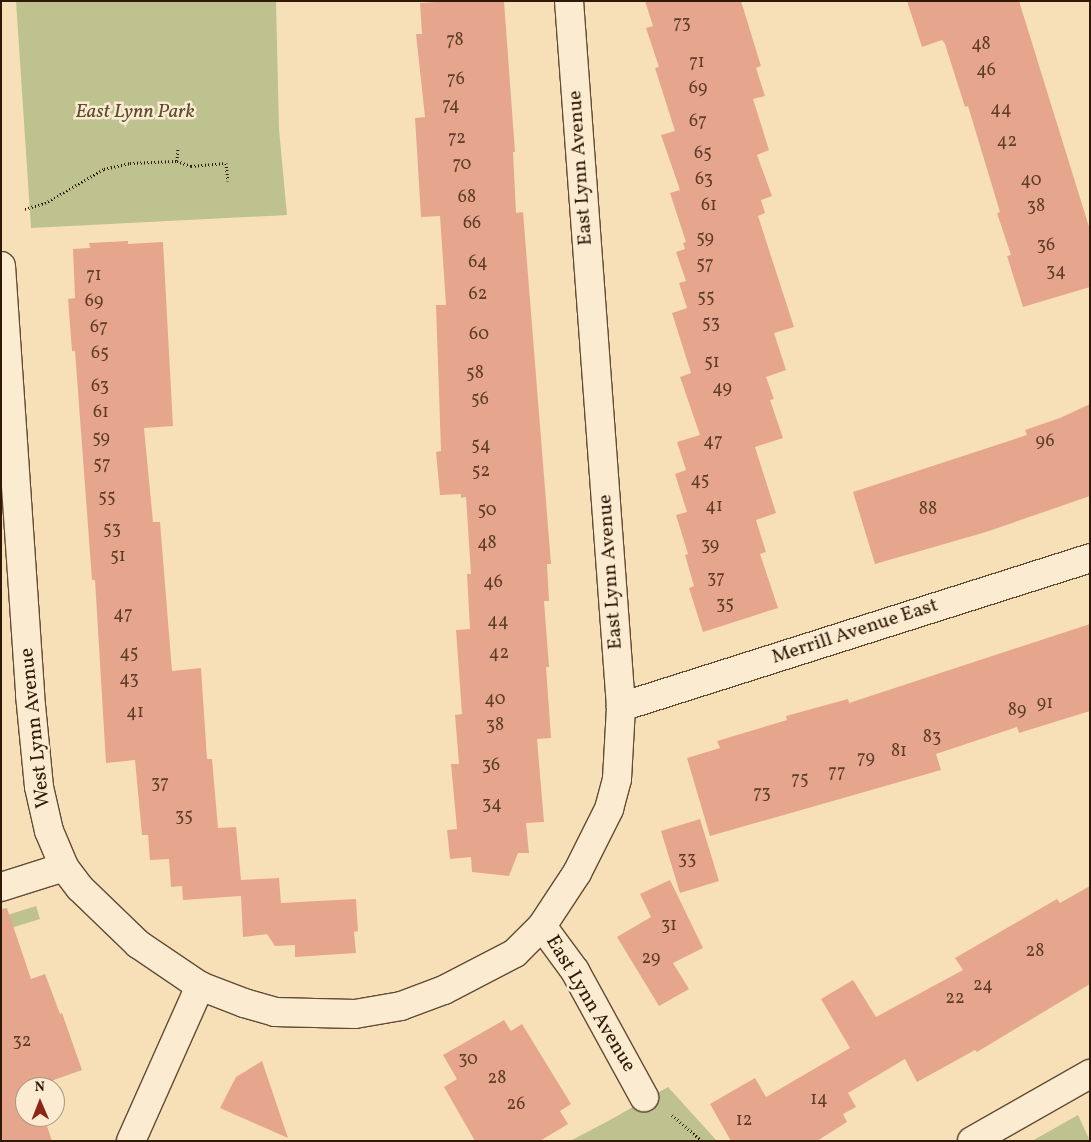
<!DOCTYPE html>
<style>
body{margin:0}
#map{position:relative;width:1091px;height:1142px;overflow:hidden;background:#f7e0b8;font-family:Vollkorn,serif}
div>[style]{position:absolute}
.green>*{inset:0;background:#bec28e}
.building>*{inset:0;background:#e6a68d}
.path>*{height:3px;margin-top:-1.5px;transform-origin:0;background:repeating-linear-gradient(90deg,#311907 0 1px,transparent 0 3.5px)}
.roads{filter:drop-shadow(1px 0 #624b33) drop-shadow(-1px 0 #624b33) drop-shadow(0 1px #624b33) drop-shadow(0 -1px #624b33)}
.street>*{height:28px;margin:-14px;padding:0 14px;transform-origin:14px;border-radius:14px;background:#faebd1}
span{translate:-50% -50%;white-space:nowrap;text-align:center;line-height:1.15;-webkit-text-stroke:5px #faebd1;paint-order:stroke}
.number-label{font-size:18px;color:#5e3c28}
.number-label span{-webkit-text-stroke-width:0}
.park-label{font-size:20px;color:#5b4c30;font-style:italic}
.street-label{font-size:20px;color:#311907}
.frame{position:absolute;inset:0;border:2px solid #311907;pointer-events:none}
.north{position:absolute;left:15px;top:1077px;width:50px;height:50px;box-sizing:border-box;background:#faebd1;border:1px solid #aa9780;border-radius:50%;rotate:359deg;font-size:14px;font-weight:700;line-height:20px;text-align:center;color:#311907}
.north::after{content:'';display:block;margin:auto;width:18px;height:22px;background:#8f2418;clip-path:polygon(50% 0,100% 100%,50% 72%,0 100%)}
</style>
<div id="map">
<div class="green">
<div style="clip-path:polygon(16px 1px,276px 1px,279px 129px,287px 215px,31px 228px)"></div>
<div style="clip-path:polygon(36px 906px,40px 919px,1px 931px,1px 917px)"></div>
<div style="clip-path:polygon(668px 1087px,717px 1141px,570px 1141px,610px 1120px)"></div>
<div style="clip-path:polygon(1078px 1115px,1090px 1141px,1032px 1141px)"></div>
</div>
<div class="building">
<div style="clip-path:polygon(451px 1px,504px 1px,515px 152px,513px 152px,516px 213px,523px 212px,551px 564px,547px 564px,549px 601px,544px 601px,549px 667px,546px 667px,551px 738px,537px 739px,544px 822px,526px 823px,529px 853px,518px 853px,509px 876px,472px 872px,471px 857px,450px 859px,447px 830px,457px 829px,451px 764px,459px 764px,455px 715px,462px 714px,456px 630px,470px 629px,467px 574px,471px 574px,466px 497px,461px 498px,461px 494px,440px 495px,436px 452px,441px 451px,436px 305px,446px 305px,440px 216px,421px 217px,415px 118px,425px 117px,416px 34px,422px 34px,420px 3px)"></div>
<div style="clip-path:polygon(645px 1px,741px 1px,761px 66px,756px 68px,765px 96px,753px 99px,769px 150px,757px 155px,772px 196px,761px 200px,765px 213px,758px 216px,794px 327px,774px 333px,786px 370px,766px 377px,774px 399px,770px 400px,783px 438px,755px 447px,776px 513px,756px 520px,766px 552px,760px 554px,778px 608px,703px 632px,689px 588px,694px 586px,685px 555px,688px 554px,676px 515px,687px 512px,675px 474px,686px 470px,677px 442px,700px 435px,680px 377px,691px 373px,672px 313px,687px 308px,679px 283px,686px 281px,676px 252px,685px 249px,683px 243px,686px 242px,670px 193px,680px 190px,661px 135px,675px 131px,655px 68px,659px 67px,646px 28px,653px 26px)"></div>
<div style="clip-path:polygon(907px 1px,1019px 1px,1090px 230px,1090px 287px,1023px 307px,1007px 256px,1011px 255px,997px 213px,1000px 212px,968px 106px,965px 107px,945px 44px,942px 40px,922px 47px)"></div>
<div style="clip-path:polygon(128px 241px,128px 244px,163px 242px,173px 426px,144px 428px,153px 522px,160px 522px,172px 671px,201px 668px,207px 759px,212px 759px,218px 828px,236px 827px,241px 880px,279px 878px,281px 903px,356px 899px,358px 931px,354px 932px,356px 953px,295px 957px,295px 945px,275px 946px,267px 934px,243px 937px,241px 896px,183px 900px,182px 886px,171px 887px,169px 859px,150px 860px,148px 835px,142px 835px,135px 760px,106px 763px,95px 580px,92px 580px,75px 351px,72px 351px,68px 299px,75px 298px,73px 249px,90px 248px,89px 243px)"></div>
<div style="clip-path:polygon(1090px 404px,1090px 496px,986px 532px,875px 564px,853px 492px,1027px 435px,1025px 430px,1060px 418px)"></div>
<div style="clip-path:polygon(1090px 624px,1090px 711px,1019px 733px,1017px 727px,936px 754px,941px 770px,710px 836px,687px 758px,720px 748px,717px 741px,787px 720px,786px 716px,848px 699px,849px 703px)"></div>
<div style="clip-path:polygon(700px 819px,719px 881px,680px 893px,661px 831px)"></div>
<div style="clip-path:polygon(670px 880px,703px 948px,673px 963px,689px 989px,659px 1006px,617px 937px,651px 917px,640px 894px)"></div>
<div style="clip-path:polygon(1090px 886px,1090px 984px,977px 1052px,975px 1050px,917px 1082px,905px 1059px,848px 1093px,856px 1107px,843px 1114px,847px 1122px,817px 1141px,731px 1141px,710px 1104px,755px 1078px,766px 1097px,850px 1048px,821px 999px,853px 980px,876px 1017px,963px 970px,955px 958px,1057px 899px,1060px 903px)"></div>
<div style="clip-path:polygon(7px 908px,31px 979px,45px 974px,60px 1014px,62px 1013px,82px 1070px,34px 1087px,25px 1087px,25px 1117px,44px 1117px,52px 1141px,1px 1141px,1px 909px)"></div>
<div style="clip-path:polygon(504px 1020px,511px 1031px,522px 1024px,571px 1104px,560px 1111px,568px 1124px,540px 1141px,475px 1141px,444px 1087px,457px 1079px,443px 1055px)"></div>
<div style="clip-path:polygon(262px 1061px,288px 1138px,220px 1108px,236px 1077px)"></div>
</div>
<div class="path">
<div style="left:177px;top:161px;width:13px;rotate:-86deg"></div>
<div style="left:25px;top:209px;width:21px;rotate:-17deg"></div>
<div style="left:45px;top:203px;width:68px;rotate:-30deg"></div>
<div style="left:104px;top:169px;width:27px;rotate:-13deg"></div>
<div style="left:130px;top:163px;width:47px;rotate:-2.4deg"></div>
<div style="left:177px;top:161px;width:15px;rotate:20deg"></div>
<div style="left:191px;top:166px;width:35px;rotate:-5deg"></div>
<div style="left:226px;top:163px;width:18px;rotate:84deg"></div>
<div style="left:672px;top:1115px;width:40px;rotate:41deg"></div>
</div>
<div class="roads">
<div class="street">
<div style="left:1px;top:266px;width:430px;rotate:86.1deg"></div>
<div style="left:30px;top:695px;width:92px;rotate:84.4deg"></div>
<div style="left:39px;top:787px;width:45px;rotate:77.2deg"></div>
<div style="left:49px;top:831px;width:39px;rotate:67deg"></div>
<div style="left:64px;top:867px;width:26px;rotate:53deg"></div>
<div style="left:80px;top:888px;width:81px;rotate:44deg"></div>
<div style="left:138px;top:944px;width:75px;rotate:34.1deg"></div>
<div style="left:200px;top:986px;width:47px;rotate:21.1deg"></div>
<div style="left:244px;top:1003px;width:32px;rotate:16deg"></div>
<div style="left:275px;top:1012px;width:80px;rotate:1.4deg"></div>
<div style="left:355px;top:1014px;width:47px;rotate:-9.9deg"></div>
<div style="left:401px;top:1006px;width:46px;rotate:-20.4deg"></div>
<div style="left:444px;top:990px;width:80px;rotate:-27.5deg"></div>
<div style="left:515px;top:953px;width:38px;rotate:-45deg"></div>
<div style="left:542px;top:926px;width:64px;rotate:-56.6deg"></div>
<div style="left:577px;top:873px;width:72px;rotate:-63.4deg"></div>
<div style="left:609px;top:809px;width:31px;rotate:-75deg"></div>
<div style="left:617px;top:779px;width:72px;rotate:-86.8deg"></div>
<div style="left:621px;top:707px;width:708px;rotate:-94.21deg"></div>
<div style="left:621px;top:707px;width:492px;rotate:-17.6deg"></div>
<div style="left:1px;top:887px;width:66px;rotate:-17.6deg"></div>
<div style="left:542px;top:926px;width:56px;rotate:53.7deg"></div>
<div style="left:575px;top:971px;width:144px;rotate:61.3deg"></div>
<div style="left:131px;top:1141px;width:170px;rotate:-66deg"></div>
<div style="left:972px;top:1141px;width:136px;rotate:-29.6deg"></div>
</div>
</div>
<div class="number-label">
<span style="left:682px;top:24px">73</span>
<span style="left:455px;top:41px">78</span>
<span style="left:981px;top:45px">48</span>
<span style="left:697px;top:63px">71</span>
<span style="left:986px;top:71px">46</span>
<span style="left:456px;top:80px">76</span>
<span style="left:698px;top:89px">69</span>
<span style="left:451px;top:106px">74</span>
<span style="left:1001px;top:110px">44</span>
<span style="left:698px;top:122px">67</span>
<span style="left:457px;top:139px">72</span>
<span style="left:1007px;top:142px">42</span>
<span style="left:703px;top:154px">65</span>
<span style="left:462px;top:165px">70</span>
<span style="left:704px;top:180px">63</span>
<span style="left:1031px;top:181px">40</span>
<span style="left:467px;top:198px">68</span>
<span style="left:709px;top:206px">61</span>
<span style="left:1036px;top:207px">38</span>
<span style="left:472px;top:224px">66</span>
<span style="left:705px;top:239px">59</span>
<span style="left:1046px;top:246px">36</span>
<span style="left:478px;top:263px">64</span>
<span style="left:705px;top:265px">57</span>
<span style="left:1056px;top:272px">34</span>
<span style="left:94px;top:276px">71</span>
<span style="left:478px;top:295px">62</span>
<span style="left:706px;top:298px">55</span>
<span style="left:94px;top:302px">69</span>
<span style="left:711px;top:324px">53</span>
<span style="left:99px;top:328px">67</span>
<span style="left:479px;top:335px">60</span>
<span style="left:100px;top:354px">65</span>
<span style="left:712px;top:363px">51</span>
<span style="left:475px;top:374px">58</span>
<span style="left:100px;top:387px">63</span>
<span style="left:722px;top:389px">49</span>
<span style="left:480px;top:400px">56</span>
<span style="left:101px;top:413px">61</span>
<span style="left:101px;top:439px">59</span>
<span style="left:713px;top:442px">47</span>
<span style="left:1045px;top:442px">96</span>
<span style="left:481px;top:446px">54</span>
<span style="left:102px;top:465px">57</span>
<span style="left:481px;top:472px">52</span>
<span style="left:700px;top:481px">45</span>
<span style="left:107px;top:498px">55</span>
<span style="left:714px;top:507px">41</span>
<span style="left:928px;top:510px">88</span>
<span style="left:487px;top:511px">50</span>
<span style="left:112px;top:530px">53</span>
<span style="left:487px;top:544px">48</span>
<span style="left:710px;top:546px">39</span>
<span style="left:118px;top:557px">51</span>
<span style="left:716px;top:579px">37</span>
<span style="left:493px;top:583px">46</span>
<span style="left:725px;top:605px">35</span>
<span style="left:123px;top:615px">47</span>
<span style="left:498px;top:622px">44</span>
<span style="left:129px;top:654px">45</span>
<span style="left:499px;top:654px">42</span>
<span style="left:129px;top:680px">43</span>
<span style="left:495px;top:700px">40</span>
<span style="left:1045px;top:704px">91</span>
<span style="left:1017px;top:711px">89</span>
<span style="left:135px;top:713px">41</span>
<span style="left:495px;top:726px">38</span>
<span style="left:932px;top:738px">83</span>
<span style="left:899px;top:752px">81</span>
<span style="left:866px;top:759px">79</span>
<span style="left:491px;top:766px">36</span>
<span style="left:837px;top:773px">77</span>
<span style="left:800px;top:780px">75</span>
<span style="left:160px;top:784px">37</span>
<span style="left:762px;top:794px">73</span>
<span style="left:492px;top:805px">34</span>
<span style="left:184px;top:817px">35</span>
<span style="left:687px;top:860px">33</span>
<span style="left:669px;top:926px">31</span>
<span style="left:1035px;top:952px">28</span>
<span style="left:651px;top:959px">29</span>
<span style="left:983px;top:986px">24</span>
<span style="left:955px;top:999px">22</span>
<span style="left:22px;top:1042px">32</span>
<span style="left:468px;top:1060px">30</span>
<span style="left:497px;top:1079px">28</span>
<span style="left:819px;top:1100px">14</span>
<span style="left:516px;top:1105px">26</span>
<span style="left:744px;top:1121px">12</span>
</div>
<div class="park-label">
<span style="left:135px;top:112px">East Lynn Park</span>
</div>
<div class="street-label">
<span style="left:581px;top:168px;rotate:-94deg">East Lynn Avenue</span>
<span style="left:611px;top:572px;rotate:-94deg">East Lynn Avenue</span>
<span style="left:855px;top:632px;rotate:-18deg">Merrill Avenue East</span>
<span style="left:36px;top:728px;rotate:-96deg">West Lynn Avenue</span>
<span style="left:590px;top:1004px;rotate:59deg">East Lynn Avenue</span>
</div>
<div class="frame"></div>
<div class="north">N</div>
</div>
